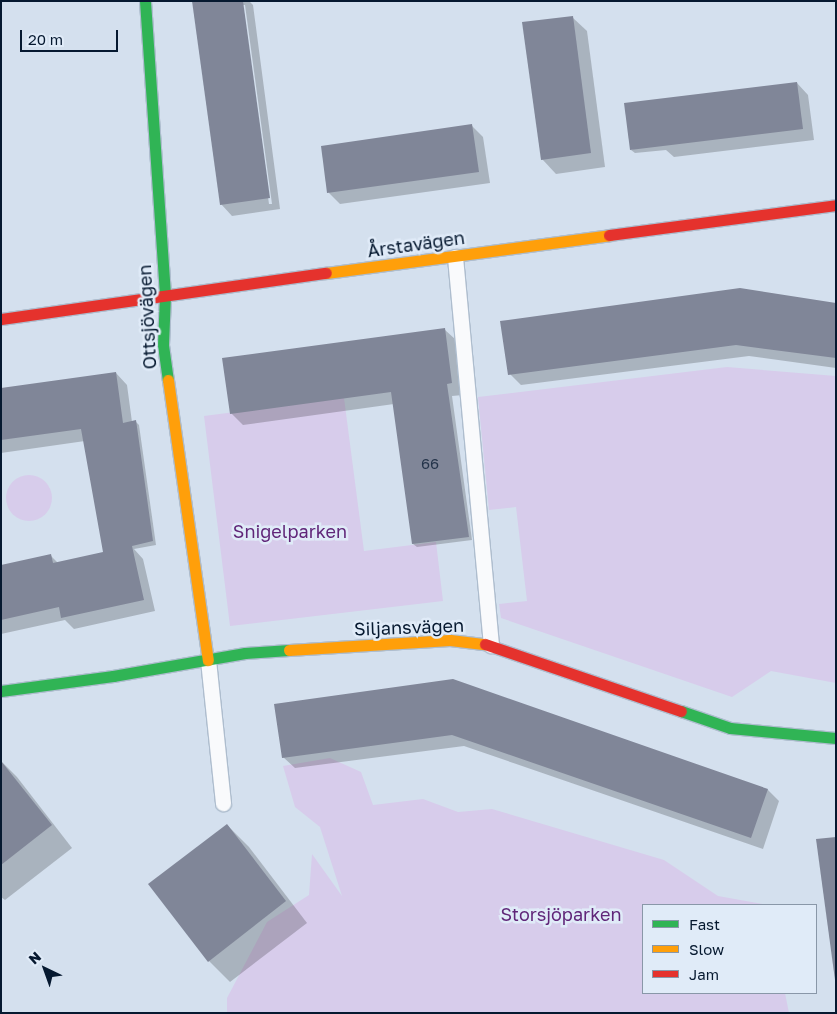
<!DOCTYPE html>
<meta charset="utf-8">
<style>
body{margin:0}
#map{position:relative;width:837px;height:1014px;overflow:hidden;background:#d4e0ee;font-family:"Golos Text",sans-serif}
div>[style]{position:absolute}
.green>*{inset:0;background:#d7cceb}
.round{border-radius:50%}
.shadow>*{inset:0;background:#0003}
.building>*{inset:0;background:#808698}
.roads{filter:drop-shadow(1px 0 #aebdce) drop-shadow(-1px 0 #aebdce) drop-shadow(0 1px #aebdce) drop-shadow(0 -1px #aebdce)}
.lane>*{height:15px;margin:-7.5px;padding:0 7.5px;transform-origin:7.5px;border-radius:7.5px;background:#f9fafc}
.fast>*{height:11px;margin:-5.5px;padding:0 5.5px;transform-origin:5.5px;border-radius:5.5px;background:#30b455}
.slow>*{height:11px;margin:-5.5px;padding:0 5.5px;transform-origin:5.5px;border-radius:5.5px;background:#ff9f0a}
.jam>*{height:11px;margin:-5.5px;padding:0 5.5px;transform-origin:5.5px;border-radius:5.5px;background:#e5322d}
span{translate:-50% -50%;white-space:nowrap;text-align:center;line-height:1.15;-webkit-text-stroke:5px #e0ebf8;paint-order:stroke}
.number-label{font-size:15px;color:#24344a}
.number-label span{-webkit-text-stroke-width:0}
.street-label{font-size:18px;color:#061930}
.park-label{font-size:18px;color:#602679}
.frame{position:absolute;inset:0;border:2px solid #061930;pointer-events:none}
.legend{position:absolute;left:642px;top:904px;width:175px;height:90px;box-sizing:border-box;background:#e0ebf8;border:1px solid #8997a8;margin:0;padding:6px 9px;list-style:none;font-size:15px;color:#061930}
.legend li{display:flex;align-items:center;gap:10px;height:25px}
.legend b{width:25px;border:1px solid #8997a8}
.north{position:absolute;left:20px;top:944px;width:50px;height:50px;-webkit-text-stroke:4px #e0ebf8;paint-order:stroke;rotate:318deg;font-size:14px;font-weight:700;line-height:20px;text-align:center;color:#061930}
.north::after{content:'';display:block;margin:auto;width:18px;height:22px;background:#061930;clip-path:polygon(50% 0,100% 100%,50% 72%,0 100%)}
.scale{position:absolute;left:20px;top:30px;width:98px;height:22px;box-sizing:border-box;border:2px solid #061930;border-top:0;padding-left:6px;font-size:15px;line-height:18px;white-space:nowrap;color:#061930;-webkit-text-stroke:4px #e0ebf8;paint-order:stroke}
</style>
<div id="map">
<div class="green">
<div style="clip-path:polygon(727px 367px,836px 376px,836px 683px,771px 671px,732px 697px,501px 618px,499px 604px,527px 601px,516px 507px,489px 510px,478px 397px)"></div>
<div style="clip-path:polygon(344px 398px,364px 551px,436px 542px,443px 601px,230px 626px,204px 416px)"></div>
<div class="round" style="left:6px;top:475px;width:46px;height:46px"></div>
<div style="clip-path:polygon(330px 758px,361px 772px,373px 805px,423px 799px,458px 812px,492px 809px,664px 860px,718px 896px,768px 905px,643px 905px,643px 993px,785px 993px,789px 1013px,227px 1013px,227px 998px,267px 922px,309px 895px,312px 854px,342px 896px,320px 827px,295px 807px,283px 766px)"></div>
</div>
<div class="shadow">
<div style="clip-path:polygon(evenodd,191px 1px,249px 1px,253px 5px,280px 209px,232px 216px,221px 204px,193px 2px,191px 1px,242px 5px,245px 5px,272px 204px,269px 204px,242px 5px)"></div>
<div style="clip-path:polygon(572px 17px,587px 31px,605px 167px,556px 174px,542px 159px)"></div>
<div style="clip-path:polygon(797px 83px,808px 95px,814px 140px,674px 157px,666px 150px,635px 153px,631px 150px)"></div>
<div style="clip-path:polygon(471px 125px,483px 137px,490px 183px,340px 204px,329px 193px,322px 147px)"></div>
<div style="clip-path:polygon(836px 305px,836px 368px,749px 356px,521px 385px,510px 374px)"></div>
<div style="clip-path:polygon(444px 329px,456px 340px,463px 395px,452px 396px,472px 540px,417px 547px,413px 544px,394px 404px,243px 425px,231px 413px)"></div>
<div style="clip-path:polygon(116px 373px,127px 385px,132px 422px,135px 421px,139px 425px,156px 545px,134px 549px,143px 559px,155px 611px,74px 629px,65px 620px,1px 634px,1px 566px,50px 555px,58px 563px,106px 553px,85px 441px,1px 453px,1px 389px)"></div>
<div style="clip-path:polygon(453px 681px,768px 790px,779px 801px,763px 849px,464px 746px,295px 768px,283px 757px)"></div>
<div style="clip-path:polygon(1px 761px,17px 777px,72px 848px,5px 900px,1px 897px)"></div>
<div style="clip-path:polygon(227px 825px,249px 847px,307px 923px,230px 982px,209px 961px)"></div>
</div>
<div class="building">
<div style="clip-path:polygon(192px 1px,243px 1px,270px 198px,220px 205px)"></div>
<div style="clip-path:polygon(573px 16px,591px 153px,541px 160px,522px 22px)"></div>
<div style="clip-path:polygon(797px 82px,803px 129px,630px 150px,624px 103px)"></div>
<div style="clip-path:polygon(472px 124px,479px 172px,327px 193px,321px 146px)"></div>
<div style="clip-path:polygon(740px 288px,836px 303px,836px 358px,736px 345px,508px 375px,500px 321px)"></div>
<div style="clip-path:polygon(445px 328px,452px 383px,447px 384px,469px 537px,412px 544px,391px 392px,230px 414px,222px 358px)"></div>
<div style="clip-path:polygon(116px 372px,123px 423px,136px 420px,153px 541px,132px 546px,144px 600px,61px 618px,59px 607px,1px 620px,1px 565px,51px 554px,53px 563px,103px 552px,81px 429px,1px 440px,1px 388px)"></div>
<div style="clip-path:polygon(453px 679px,768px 789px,751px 838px,452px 735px,282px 758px,274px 704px)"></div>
<div style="clip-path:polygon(1px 761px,52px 825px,1px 865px)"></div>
<div style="clip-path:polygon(227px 824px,286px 901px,208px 962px,148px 884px)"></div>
<div style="clip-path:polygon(836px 837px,836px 980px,835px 980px,816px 839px)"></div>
</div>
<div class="roads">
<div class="lane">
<div style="left:455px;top:257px;width:390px;rotate:84.7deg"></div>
<div style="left:208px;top:660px;width:144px;rotate:84deg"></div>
</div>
<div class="fast">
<div style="left:145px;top:1px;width:295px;rotate:86.1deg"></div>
<div style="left:165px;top:295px;width:50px;rotate:92.3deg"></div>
<div style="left:163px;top:345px;width:35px;rotate:82deg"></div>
<div style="left:1px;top:691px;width:113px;rotate:-7.6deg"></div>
<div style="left:113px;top:676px;width:134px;rotate:-9.9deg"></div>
<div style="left:245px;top:653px;width:44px;rotate:-3.9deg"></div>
<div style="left:681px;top:711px;width:52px;rotate:19.1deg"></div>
<div style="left:730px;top:728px;width:106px;rotate:5.4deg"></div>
</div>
<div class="slow">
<div style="left:326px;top:273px;width:286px;rotate:-7.6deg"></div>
<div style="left:168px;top:380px;width:283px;rotate:81.9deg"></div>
<div style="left:289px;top:650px;width:161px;rotate:-3.6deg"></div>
<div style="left:450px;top:640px;width:35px;rotate:7deg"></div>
</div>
<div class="jam">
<div style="left:609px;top:235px;width:229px;rotate:-7.5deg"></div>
<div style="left:1px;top:319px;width:328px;rotate:-8.1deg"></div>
<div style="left:485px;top:644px;width:207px;rotate:18.9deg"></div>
</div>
</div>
<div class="number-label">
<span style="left:430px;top:464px">66</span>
</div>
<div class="street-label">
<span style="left:416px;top:244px;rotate:-8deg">Årstavägen</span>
<span style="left:147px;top:317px;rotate:-93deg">Ottsjövägen</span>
<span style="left:409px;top:627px;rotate:-2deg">Siljansvägen</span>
</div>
<div class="park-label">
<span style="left:290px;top:531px">Snigelparken</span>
<span style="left:561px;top:914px">Storsjöparken</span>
</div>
<div class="frame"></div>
<ul class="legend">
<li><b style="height:6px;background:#30b455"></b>Fast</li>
<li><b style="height:6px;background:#ff9f0a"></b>Slow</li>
<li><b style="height:6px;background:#e5322d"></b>Jam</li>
</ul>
<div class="north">N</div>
<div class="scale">20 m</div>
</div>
